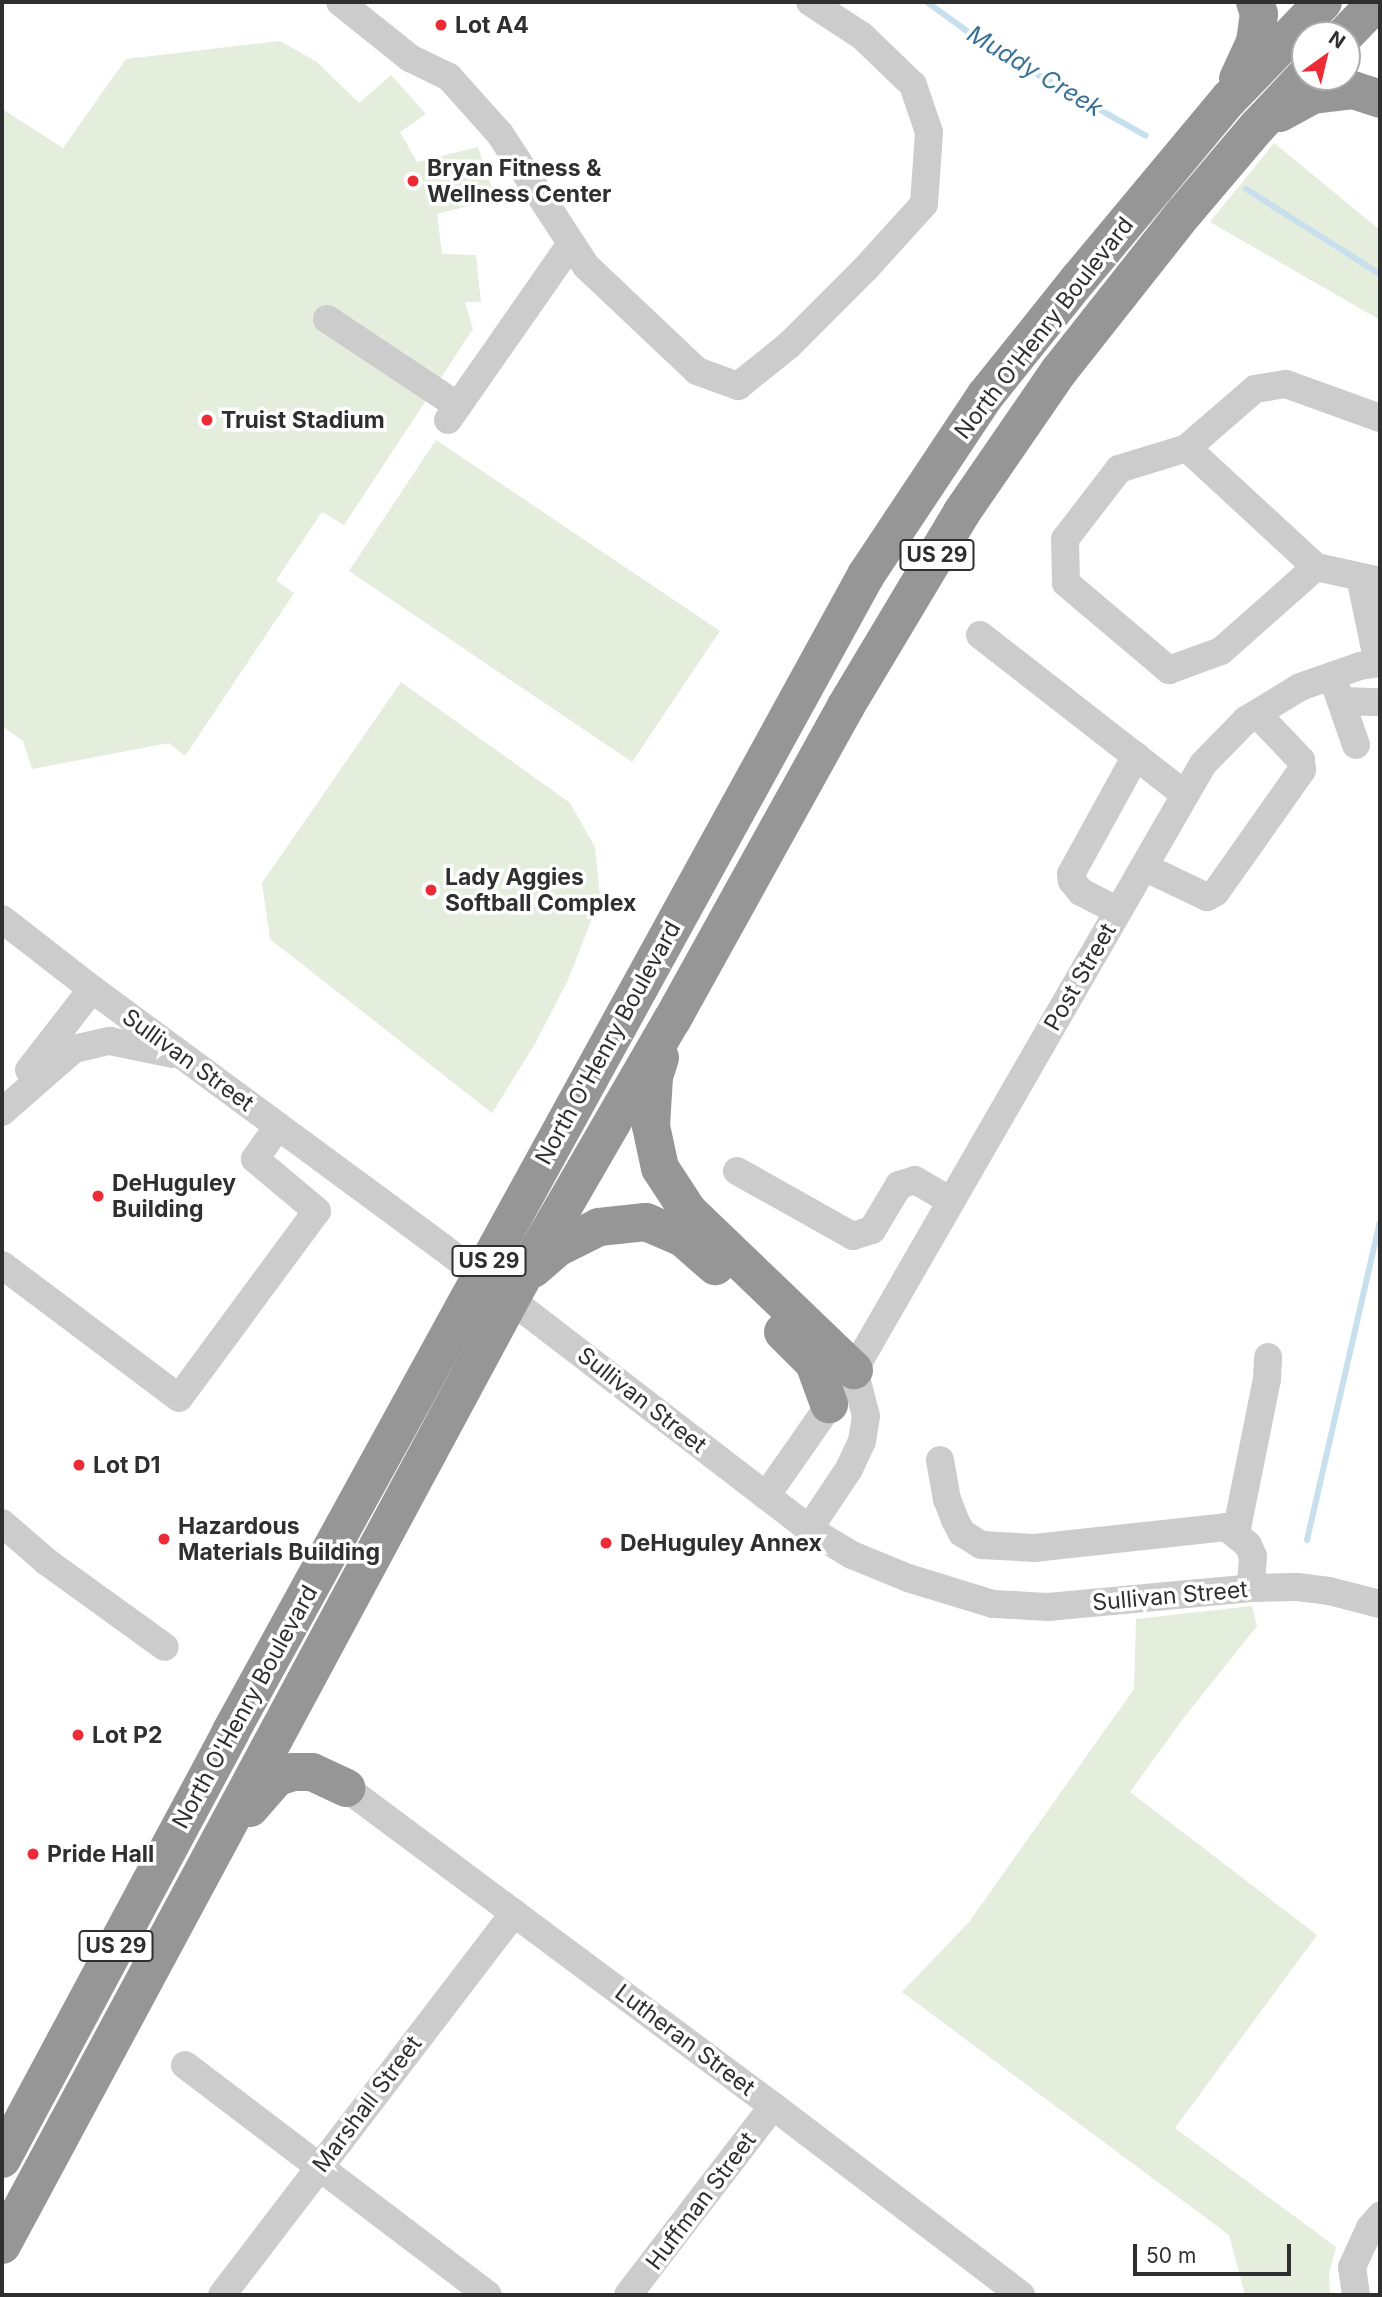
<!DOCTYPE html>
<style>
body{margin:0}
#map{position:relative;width:1382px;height:2297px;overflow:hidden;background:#fff;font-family:Inter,sans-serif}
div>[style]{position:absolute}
.green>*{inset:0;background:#e5eddd}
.stream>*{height:6px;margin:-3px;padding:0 3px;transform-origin:3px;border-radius:3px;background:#c8dfee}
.minor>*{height:28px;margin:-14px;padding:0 14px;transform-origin:14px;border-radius:14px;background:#ccc}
.highway>*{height:38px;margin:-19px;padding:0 19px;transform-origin:19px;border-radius:19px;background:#969696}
.dots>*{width:19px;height:19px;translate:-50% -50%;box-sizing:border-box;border:4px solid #fff;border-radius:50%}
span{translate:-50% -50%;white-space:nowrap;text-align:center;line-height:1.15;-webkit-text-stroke:7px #fff;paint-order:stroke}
.shield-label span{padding:2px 5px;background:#fff;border:2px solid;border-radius:5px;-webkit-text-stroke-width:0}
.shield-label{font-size:21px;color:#2f2f2f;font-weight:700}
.poi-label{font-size:23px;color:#2f2f2f;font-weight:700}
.left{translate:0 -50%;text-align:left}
.street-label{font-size:23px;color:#2f2f2f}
.water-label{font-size:24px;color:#397196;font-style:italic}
.frame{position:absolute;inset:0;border:4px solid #2f2f2f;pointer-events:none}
.north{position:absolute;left:1291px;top:21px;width:70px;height:70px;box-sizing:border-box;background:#fff;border:2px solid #acacac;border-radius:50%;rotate:34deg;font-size:19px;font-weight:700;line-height:28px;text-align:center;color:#2f2f2f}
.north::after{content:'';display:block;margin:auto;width:24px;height:32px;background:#ed2b37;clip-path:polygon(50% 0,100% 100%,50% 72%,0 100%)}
.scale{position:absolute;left:1133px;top:2244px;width:158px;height:32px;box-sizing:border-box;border:4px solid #2f2f2f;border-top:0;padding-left:9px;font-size:21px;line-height:24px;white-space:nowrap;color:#2f2f2f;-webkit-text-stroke:5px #fff;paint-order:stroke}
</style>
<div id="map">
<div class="green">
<div style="clip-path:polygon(280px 41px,317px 62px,359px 103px,391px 75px,426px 114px,400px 132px,417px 162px,478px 147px,496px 199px,437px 214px,442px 254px,476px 255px,481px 302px,465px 302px,473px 329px,344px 525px,322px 512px,276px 580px,294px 593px,185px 756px,169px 743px,32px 769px,23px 741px,2px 726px,2px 109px,63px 148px,126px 59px)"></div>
<div style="clip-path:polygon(1274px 143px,1380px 230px,1380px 320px,1210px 222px)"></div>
<div style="clip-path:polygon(436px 440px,720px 631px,632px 762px,349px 571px)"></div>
<div style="clip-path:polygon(401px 682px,570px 803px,595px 847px,600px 898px,568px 980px,536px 1042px,492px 1113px,270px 939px,262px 883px)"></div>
<div style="clip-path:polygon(1252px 1606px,1257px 1626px,1182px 1720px,1130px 1792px,1317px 1935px,1175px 2128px,1336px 2247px,1329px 2274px,1330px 2295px,1245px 2295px,1229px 2235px,902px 1992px,969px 1922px,1134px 1689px,1136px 1619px)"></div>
</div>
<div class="stream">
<div style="left:927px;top:2px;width:77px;rotate:36deg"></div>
<div style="left:989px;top:47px;width:180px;rotate:29.5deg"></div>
<div style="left:1246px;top:189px;width:159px;rotate:32.4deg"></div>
<div style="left:1307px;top:1540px;width:326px;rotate:-77.1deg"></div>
</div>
<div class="minor">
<div style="left:340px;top:2px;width:90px;rotate:38.7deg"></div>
<div style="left:410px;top:58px;width:43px;rotate:26deg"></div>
<div style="left:449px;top:77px;width:76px;rotate:48.2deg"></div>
<div style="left:500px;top:134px;width:158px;rotate:56.9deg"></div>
<div style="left:586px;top:266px;width:153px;rotate:43.4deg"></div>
<div style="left:697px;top:371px;width:44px;rotate:20.1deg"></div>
<div style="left:738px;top:386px;width:65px;rotate:-38.8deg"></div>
<div style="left:789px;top:345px;width:109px;rotate:-45deg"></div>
<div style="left:866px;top:268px;width:86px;rotate:-47.8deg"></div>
<div style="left:924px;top:204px;width:72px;rotate:-86deg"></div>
<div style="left:929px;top:132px;width:50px;rotate:-108.8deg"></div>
<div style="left:913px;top:85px;width:71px;rotate:-136.1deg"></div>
<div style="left:862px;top:36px;width:62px;rotate:-146.8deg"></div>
<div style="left:327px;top:319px;width:157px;rotate:33.6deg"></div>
<div style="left:1380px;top:418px;width:100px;rotate:-160.1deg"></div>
<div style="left:1286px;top:384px;width:31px;rotate:171deg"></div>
<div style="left:1255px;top:389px;width:90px;rotate:139.1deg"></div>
<div style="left:1187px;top:448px;width:71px;rotate:162.8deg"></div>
<div style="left:1119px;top:469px;width:88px;rotate:127.6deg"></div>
<div style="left:1065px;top:539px;width:44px;rotate:88.7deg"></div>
<div style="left:1066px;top:583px;width:135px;rotate:40.2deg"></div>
<div style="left:1169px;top:670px;width:55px;rotate:-20.1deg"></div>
<div style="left:1221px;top:651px;width:127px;rotate:-41.5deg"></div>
<div style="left:1316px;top:567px;width:66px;rotate:12.3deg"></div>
<div style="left:448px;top:420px;width:215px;rotate:-55.1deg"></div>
<div style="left:1187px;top:448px;width:176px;rotate:42.7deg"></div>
<div style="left:1360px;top:577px;width:88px;rotate:78.2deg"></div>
<div style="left:980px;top:635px;width:259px;rotate:37.9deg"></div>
<div style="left:1332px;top:676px;width:73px;rotate:70.8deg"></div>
<div style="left:1342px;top:701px;width:38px;rotate:2deg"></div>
<div style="left:1144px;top:867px;width:70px;rotate:25.5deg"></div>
<div style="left:1207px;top:897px;width:10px;rotate:-29deg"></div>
<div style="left:1216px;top:892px;width:149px;rotate:-54.8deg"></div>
<div style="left:1302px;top:770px;width:10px;rotate:-96deg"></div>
<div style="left:1301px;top:760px;width:64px;rotate:-133.7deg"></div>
<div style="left:1118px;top:911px;width:42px;rotate:-152.8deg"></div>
<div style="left:1081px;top:892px;width:14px;rotate:-129deg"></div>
<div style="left:1072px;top:881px;width:7px;rotate:-98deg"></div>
<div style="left:1071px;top:874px;width:135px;rotate:-61.2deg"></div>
<div style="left:2px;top:919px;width:114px;rotate:37.9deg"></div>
<div style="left:92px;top:989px;width:435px;rotate:36.4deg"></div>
<div style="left:442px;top:1247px;width:463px;rotate:37.5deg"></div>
<div style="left:809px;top:1529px;width:50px;rotate:31.2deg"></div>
<div style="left:852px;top:1555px;width:61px;rotate:22.3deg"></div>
<div style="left:908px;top:1578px;width:89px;rotate:17deg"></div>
<div style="left:993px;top:1604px;width:55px;rotate:3.1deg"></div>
<div style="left:1048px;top:1607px;width:204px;rotate:-5.3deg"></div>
<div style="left:1251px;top:1588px;width:46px;rotate:-1.2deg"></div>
<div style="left:1297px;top:1587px;width:32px;rotate:7deg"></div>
<div style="left:1329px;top:1591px;width:53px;rotate:14.3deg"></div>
<div style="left:29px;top:1070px;width:103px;rotate:-52.1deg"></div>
<div style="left:2px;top:1112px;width:96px;rotate:-41.2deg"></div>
<div style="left:74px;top:1049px;width:37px;rotate:-13deg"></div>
<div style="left:110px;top:1041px;width:63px;rotate:11.8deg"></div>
<div style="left:737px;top:1171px;width:133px;rotate:29.3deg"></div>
<div style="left:853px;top:1236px;width:20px;rotate:-18deg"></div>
<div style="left:872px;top:1230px;width:52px;rotate:-59deg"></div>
<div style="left:899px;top:1185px;width:17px;rotate:-17deg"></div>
<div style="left:915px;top:1180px;width:42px;rotate:30.3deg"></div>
<div style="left:2px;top:1265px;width:221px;rotate:36.9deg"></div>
<div style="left:179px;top:1398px;width:232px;rotate:-53.6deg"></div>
<div style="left:317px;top:1211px;width:81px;rotate:-140deg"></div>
<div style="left:255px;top:1159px;width:40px;rotate:-55.1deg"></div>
<div style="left:940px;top:1460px;width:40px;rotate:80deg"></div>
<div style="left:947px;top:1499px;width:22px;rotate:69deg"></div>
<div style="left:955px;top:1520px;width:15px;rotate:62deg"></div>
<div style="left:962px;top:1533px;width:22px;rotate:32deg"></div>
<div style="left:981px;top:1545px;width:53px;rotate:3.2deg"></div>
<div style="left:1034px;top:1548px;width:193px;rotate:-6.2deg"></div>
<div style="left:1226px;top:1527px;width:28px;rotate:39deg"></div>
<div style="left:1248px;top:1545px;width:12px;rotate:66deg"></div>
<div style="left:1253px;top:1556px;width:32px;rotate:94deg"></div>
<div style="left:766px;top:1496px;width:154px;rotate:-55.1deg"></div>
<div style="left:854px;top:1370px;width:699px;rotate:-60.06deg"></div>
<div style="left:1203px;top:764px;width:62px;rotate:-45.7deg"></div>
<div style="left:1246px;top:720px;width:63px;rotate:-31.4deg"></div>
<div style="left:1300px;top:687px;width:64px;rotate:-19.3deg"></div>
<div style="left:1360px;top:666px;width:20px;rotate:-9deg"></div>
<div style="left:2px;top:1523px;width:60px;rotate:40.9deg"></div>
<div style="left:47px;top:1562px;width:145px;rotate:35.8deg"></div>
<div style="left:809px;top:1529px;width:72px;rotate:-56.3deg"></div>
<div style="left:849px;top:1469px;width:31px;rotate:-65deg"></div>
<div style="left:862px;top:1441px;width:25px;rotate:-81deg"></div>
<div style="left:866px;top:1416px;width:48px;rotate:-104.6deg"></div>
<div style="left:1236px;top:1533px;width:157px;rotate:-78.6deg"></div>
<div style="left:1267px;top:1379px;width:22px;rotate:-87deg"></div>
<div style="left:346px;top:1788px;width:532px;rotate:36.68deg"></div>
<div style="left:773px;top:2106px;width:312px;rotate:37.3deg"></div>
<div style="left:185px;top:2065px;width:380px;rotate:37.2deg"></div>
<div style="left:222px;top:2295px;width:481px;rotate:-52.6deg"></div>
<div style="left:628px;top:2295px;width:238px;rotate:-52.5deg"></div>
<div style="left:1356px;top:2295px;width:28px;rotate:-98deg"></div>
<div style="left:1352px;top:2267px;width:43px;rotate:-65.2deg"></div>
<div style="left:1370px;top:2228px;width:16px;rotate:-50deg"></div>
</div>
<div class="highway">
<div style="left:1345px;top:35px;width:46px;rotate:-45.9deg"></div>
<div style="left:1238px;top:79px;width:41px;rotate:-65.3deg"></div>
<div style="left:1255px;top:42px;width:28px;rotate:-82deg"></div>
<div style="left:1259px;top:14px;width:13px;rotate:-108deg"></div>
<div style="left:1280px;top:113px;width:38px;rotate:-29deg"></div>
<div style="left:1313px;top:95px;width:40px;rotate:-7.1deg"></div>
<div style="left:1353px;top:90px;width:28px;rotate:18deg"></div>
<div style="left:660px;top:1058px;width:20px;rotate:108deg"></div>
<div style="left:654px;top:1077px;width:49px;rotate:93.5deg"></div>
<div style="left:651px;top:1126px;width:43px;rotate:77.9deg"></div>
<div style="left:660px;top:1168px;width:51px;rotate:56.9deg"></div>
<div style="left:688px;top:1211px;width:230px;rotate:43.8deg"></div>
<div style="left:533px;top:1269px;width:32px;rotate:-41deg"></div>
<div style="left:557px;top:1248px;width:47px;rotate:-26.6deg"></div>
<div style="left:599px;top:1227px;width:47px;rotate:-6.1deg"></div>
<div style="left:646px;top:1222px;width:40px;rotate:23.4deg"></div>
<div style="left:683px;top:1238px;width:43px;rotate:41.2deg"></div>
<div style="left:783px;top:1332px;width:44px;rotate:45deg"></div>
<div style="left:814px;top:1363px;width:44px;rotate:69.9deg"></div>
<div style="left:250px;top:1808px;width:41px;rotate:-48.9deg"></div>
<div style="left:277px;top:1777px;width:17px;rotate:-17deg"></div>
<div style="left:293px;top:1772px;width:19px"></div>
<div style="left:312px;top:1772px;width:38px;rotate:25deg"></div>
<div style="left:2px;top:2159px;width:483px;rotate:-61.8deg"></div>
<div style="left:230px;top:1733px;width:1321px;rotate:-61.22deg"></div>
<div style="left:866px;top:575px;width:215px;rotate:-56.4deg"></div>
<div style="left:985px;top:396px;width:149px;rotate:-51.3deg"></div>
<div style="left:1078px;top:280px;width:236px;rotate:-50.2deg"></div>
<div style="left:1229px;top:99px;width:135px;rotate:-45.9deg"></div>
<div style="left:2px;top:2245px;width:1096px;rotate:-61.73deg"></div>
<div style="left:521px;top:1280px;width:301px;rotate:-59.9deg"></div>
<div style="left:672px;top:1020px;width:359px;rotate:-61deg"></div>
<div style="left:846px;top:706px;width:226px;rotate:-59.1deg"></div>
<div style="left:962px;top:512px;width:171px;rotate:-55.5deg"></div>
<div style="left:1059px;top:371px;width:201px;rotate:-51.7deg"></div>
<div style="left:1184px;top:213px;width:113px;rotate:-49.7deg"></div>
<div style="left:1257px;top:127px;width:70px;rotate:-46.7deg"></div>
</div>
<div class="dots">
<div style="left:441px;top:25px;background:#ed2b37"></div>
<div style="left:413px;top:181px;background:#ed2b37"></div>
<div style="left:207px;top:420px;background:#ed2b37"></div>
<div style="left:431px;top:890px;background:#ed2b37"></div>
<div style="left:98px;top:1196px;background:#ed2b37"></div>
<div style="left:79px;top:1465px;background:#ed2b37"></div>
<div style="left:164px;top:1539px;background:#ed2b37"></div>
<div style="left:606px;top:1543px;background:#ed2b37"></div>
<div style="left:78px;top:1735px;background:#ed2b37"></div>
<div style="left:33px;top:1854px;background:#ed2b37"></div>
</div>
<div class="shield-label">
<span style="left:937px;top:555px">US 29</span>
<span style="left:489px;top:1261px">US 29</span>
<span style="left:116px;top:1946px">US 29</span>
</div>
<div class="poi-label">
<span class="left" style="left:455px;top:25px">Lot A4</span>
<span class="left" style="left:427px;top:181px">Bryan Fitness &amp;<br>Wellness Center</span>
<span class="left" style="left:221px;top:420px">Truist Stadium</span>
<span class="left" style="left:445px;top:890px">Lady Aggies<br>Softball Complex</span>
<span class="left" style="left:112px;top:1196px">DeHuguley<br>Building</span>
<span class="left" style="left:93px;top:1465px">Lot D1</span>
<span class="left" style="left:178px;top:1539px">Hazardous<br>Materials Building</span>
<span class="left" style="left:620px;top:1543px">DeHuguley Annex</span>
<span class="left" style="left:92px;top:1735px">Lot P2</span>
<span class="left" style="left:47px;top:1854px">Pride Hall</span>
</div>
<div class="street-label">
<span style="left:1044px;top:328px;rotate:-52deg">North O'Henry Boulevard</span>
<span style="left:1080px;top:977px;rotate:-60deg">Post Street</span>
<span style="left:608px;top:1043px;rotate:-61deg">North O'Henry Boulevard</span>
<span style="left:188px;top:1060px;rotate:36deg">Sullivan Street</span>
<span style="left:642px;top:1400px;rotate:38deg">Sullivan Street</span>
<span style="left:1170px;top:1596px;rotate:-5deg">Sullivan Street</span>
<span style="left:245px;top:1707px;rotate:-61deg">North O'Henry Boulevard</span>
<span style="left:685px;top:2040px;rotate:37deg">Lutheran Street</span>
<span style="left:367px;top:2104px;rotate:-53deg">Marshall Street</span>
<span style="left:701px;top:2201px;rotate:-53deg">Huffman Street</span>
</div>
<div class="water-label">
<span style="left:1035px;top:71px;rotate:31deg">Muddy Creek</span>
</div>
<div class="frame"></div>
<div class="north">N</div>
<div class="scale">50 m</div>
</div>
